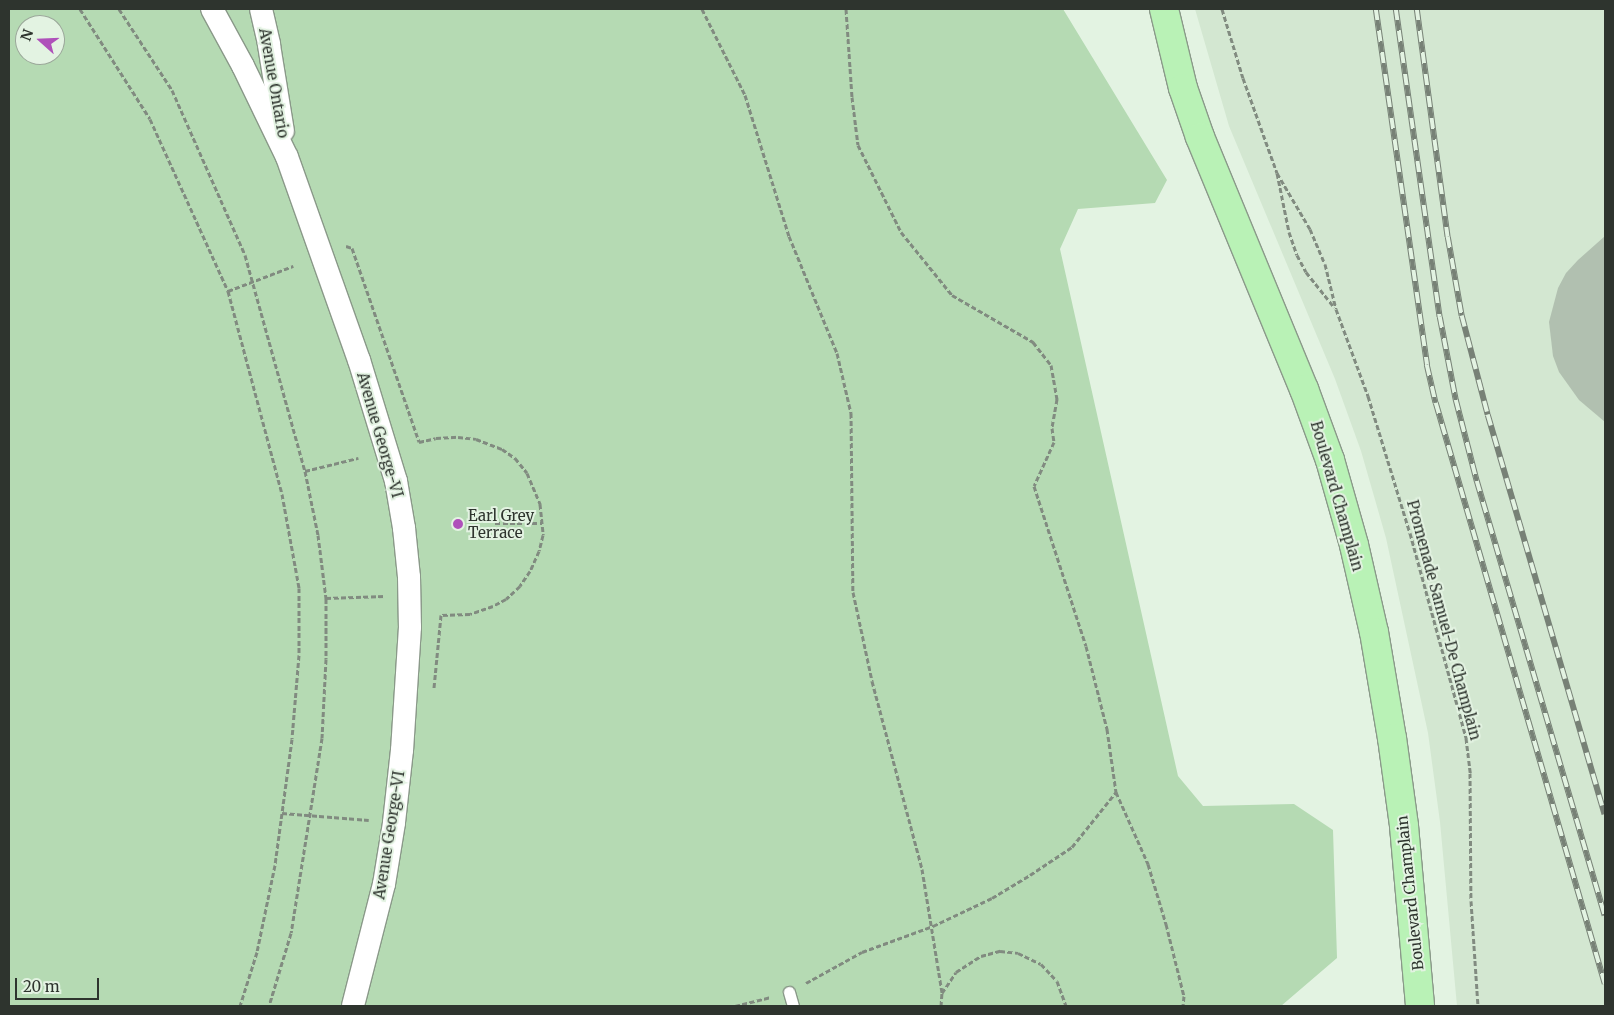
<!DOCTYPE html>
<style>
body{margin:0}
#map{position:relative;width:1614px;height:1015px;overflow:hidden;background:#e3f3e2;font-family:Merriweather,serif}
div>[style]{position:absolute}
.built>*{inset:0;background:#d3e7d1}
.green>*{inset:0;background:#b5dab3}
.building>*{inset:0;background:#b1c0b0}
.path>*{height:3px;margin-top:-1.5px;transform-origin:0;background:repeating-linear-gradient(90deg,#818b80 0 5px,transparent 0 7.5px)}
.roads{filter:drop-shadow(1px 0 #8a9989) drop-shadow(-1px 0 #8a9989) drop-shadow(0 1px #8a9989) drop-shadow(0 -1px #8a9989)}
.service>*{height:11px;margin:-5.5px;padding:0 5.5px;transform-origin:5.5px;border-radius:5.5px;background:#fff}
.minor>*{height:22px;margin:-11px;padding:0 11px;transform-origin:11px;border-radius:11px;background:#fff}
.primary>*{height:28px;margin:-14px;padding:0 14px;transform-origin:14px;border-radius:14px;background:#b9f2b6}
.rail>*{height:5.5px;margin-top:-2.75px;transform-origin:0;background:repeating-linear-gradient(90deg,#e3f3e2 0 11px,#778176 0 22px);box-sizing:border-box;border-block:1px solid #778176}
.dots>*{width:14px;height:14px;translate:-50% -50%;box-sizing:border-box;border:2px solid #e3f3e2;border-radius:50%}
span{translate:-50% -50%;white-space:nowrap;text-align:center;line-height:1.15;-webkit-text-stroke:4px #e3f3e2;paint-order:stroke}
.street-label{font-size:15px;color:#2e342e}
.poi-label{font-size:15px;color:#2e342e}
.left{translate:0 -50%;text-align:left}
.frame{position:absolute;inset:0;border:10px solid #2e342e;pointer-events:none}
.north{position:absolute;left:15px;top:15px;width:50px;height:50px;box-sizing:border-box;background:#e3f3e2;border:1px solid #9ba79a;border-radius:50%;rotate:290deg;font-size:14px;font-weight:700;line-height:20px;text-align:center;color:#2e342e}
.north::after{content:'';display:block;margin:auto;width:18px;height:22px;background:#af51ba;clip-path:polygon(50% 0,100% 100%,50% 72%,0 100%)}
.scale{position:absolute;left:15px;top:978px;width:84px;height:22px;box-sizing:border-box;border:2px solid #2e342e;border-top:0;padding-left:6px;font-size:15px;line-height:18px;white-space:nowrap;color:#2e342e;-webkit-text-stroke:4px #e3f3e2;paint-order:stroke}
</style>
<div id="map">
<div class="built">
<div style="clip-path:polygon(1195px 9px,1605px 9px,1605px 1006px,1457px 1006px,1440px 822px,1428px 733px,1386px 538px,1361px 451px,1335px 379px,1229px 126px)"></div>
</div>
<div class="green">
<div style="clip-path:polygon(evenodd,9px 9px,1063px 9px,1167px 180px,1155px 203px,1078px 209px,1060px 249px,1178px 776px,1203px 806px,1294px 804px,1333px 830px,1337px 958px,1281px 1006px,9px 1006px,9px 9px,25px 25px,55px 25px,55px 55px,25px 55px,25px 25px)"></div>
</div>
<div class="building">
<div style="clip-path:polygon(1605px 236px,1605px 422px,1579px 400px,1559px 372px,1553px 356px,1549px 322px,1558px 288px,1566px 273px,1578px 260px)"></div>
</div>
<div class="path">
<div style="left:80px;top:9px;width:130px;rotate:57.5deg"></div>
<div style="left:150px;top:119px;width:189px;rotate:65.6deg"></div>
<div style="left:228px;top:291px;width:210px;rotate:75.1deg"></div>
<div style="left:282px;top:494px;width:96px;rotate:79.7deg"></div>
<div style="left:299px;top:588px;width:67px;rotate:90deg"></div>
<div style="left:299px;top:655px;width:84px;rotate:94.8deg"></div>
<div style="left:292px;top:739px;width:127px;rotate:97.7deg"></div>
<div style="left:275px;top:865px;width:89px;rotate:101.7deg"></div>
<div style="left:257px;top:952px;width:57px;rotate:107.5deg"></div>
<div style="left:119px;top:9px;width:97px;rotate:56.8deg"></div>
<div style="left:172px;top:90px;width:180px;rotate:66.1deg"></div>
<div style="left:245px;top:255px;width:224px;rotate:74.5deg"></div>
<div style="left:305px;top:471px;width:65px;rotate:78.5deg"></div>
<div style="left:318px;top:535px;width:64px;rotate:82.8deg"></div>
<div style="left:326px;top:598px;width:61px;rotate:90deg"></div>
<div style="left:326px;top:659px;width:79px;rotate:92.9deg"></div>
<div style="left:322px;top:738px;width:197px;rotate:99deg"></div>
<div style="left:291px;top:933px;width:76px;rotate:106.8deg"></div>
<div style="left:702px;top:9px;width:96px;rotate:63.4deg"></div>
<div style="left:745px;top:95px;width:148px;rotate:72.7deg"></div>
<div style="left:789px;top:236px;width:126px;rotate:67.7deg"></div>
<div style="left:837px;top:353px;width:62px;rotate:76.9deg"></div>
<div style="left:851px;top:413px;width:179px;rotate:89.4deg"></div>
<div style="left:853px;top:592px;width:91px;rotate:77.9deg"></div>
<div style="left:872px;top:681px;width:195px;rotate:75.1deg"></div>
<div style="left:922px;top:869px;width:126px;rotate:80.8deg"></div>
<div style="left:846px;top:9px;width:88px;rotate:86.1deg"></div>
<div style="left:852px;top:97px;width:48px;rotate:82.9deg"></div>
<div style="left:858px;top:145px;width:97px;rotate:63.7deg"></div>
<div style="left:901px;top:232px;width:81px;rotate:51deg"></div>
<div style="left:952px;top:295px;width:94px;rotate:30.1deg"></div>
<div style="left:1033px;top:342px;width:29px;rotate:52deg"></div>
<div style="left:1051px;top:365px;width:35px;rotate:80deg"></div>
<div style="left:1057px;top:399px;width:29px;rotate:100deg"></div>
<div style="left:1052px;top:428px;width:14px;rotate:82deg"></div>
<div style="left:1054px;top:442px;width:48px;rotate:114.4deg"></div>
<div style="left:1034px;top:486px;width:168px;rotate:72deg"></div>
<div style="left:1086px;top:646px;width:86px;rotate:75.8deg"></div>
<div style="left:1107px;top:729px;width:64px;rotate:81.9deg"></div>
<div style="left:1116px;top:792px;width:79px;rotate:66deg"></div>
<div style="left:1148px;top:864px;width:63px;rotate:73.3deg"></div>
<div style="left:1166px;top:924px;width:74px;rotate:76deg"></div>
<div style="left:1184px;top:996px;width:10px;rotate:96deg"></div>
<div style="left:1222px;top:9px;width:72px;rotate:73.1deg"></div>
<div style="left:1243px;top:78px;width:101px;rotate:70.3deg"></div>
<div style="left:1277px;top:173px;width:60px;rotate:78.5deg"></div>
<div style="left:1289px;top:232px;width:24px;rotate:71deg"></div>
<div style="left:1297px;top:255px;width:19px;rotate:62deg"></div>
<div style="left:1306px;top:272px;width:45px;rotate:51.3deg"></div>
<div style="left:1277px;top:173px;width:65px;rotate:59.5deg"></div>
<div style="left:1310px;top:229px;width:38px;rotate:67deg"></div>
<div style="left:1325px;top:264px;width:46px;rotate:76.3deg"></div>
<div style="left:1336px;top:309px;width:93px;rotate:69.8deg"></div>
<div style="left:1368px;top:396px;width:143px;rotate:73deg"></div>
<div style="left:1410px;top:533px;width:213px;rotate:74.7deg"></div>
<div style="left:1466px;top:738px;width:35px;rotate:83deg"></div>
<div style="left:1470px;top:773px;width:128px;rotate:89.6deg"></div>
<div style="left:1471px;top:901px;width:105px;rotate:86.2deg"></div>
<div style="left:346px;top:246px;width:6px;rotate:18deg"></div>
<div style="left:352px;top:248px;width:205px;rotate:70.9deg"></div>
<div style="left:419px;top:442px;width:17px;rotate:-13deg"></div>
<div style="left:436px;top:438px;width:22px;rotate:-3deg"></div>
<div style="left:458px;top:437px;width:18px;rotate:6deg"></div>
<div style="left:476px;top:439px;width:28px;rotate:21deg"></div>
<div style="left:502px;top:449px;width:16px;rotate:35deg"></div>
<div style="left:515px;top:458px;width:19px;rotate:51deg"></div>
<div style="left:527px;top:473px;width:34px;rotate:67deg"></div>
<div style="left:540px;top:504px;width:31px;rotate:84deg"></div>
<div style="left:543px;top:535px;width:16px;rotate:104deg"></div>
<div style="left:539px;top:551px;width:22px;rotate:114deg"></div>
<div style="left:530px;top:571px;width:18px;rotate:124deg"></div>
<div style="left:520px;top:586px;width:19px;rotate:137deg"></div>
<div style="left:506px;top:599px;width:15px;rotate:152deg"></div>
<div style="left:493px;top:606px;width:24px;rotate:161deg"></div>
<div style="left:470px;top:614px;width:29px;rotate:178deg"></div>
<div style="left:441px;top:615px;width:73px;rotate:95.5deg"></div>
<div style="left:228px;top:291px;width:70px;rotate:-21deg"></div>
<div style="left:305px;top:471px;width:55px;rotate:-13.8deg"></div>
<div style="left:495px;top:523px;width:47px"></div>
<div style="left:326px;top:598px;width:59px;rotate:-1.9deg"></div>
<div style="left:282px;top:813px;width:87px;rotate:4.6deg"></div>
<div style="left:806px;top:983px;width:64px;rotate:-29deg"></div>
<div style="left:862px;top:952px;width:76px;rotate:-20.1deg"></div>
<div style="left:933px;top:926px;width:65px;rotate:-25.4deg"></div>
<div style="left:992px;top:898px;width:44px;rotate:-31.2deg"></div>
<div style="left:1030px;top:875px;width:50px;rotate:-33.7deg"></div>
<div style="left:1072px;top:847px;width:70px;rotate:-51.3deg"></div>
<div style="left:735px;top:1006px;width:36px;rotate:-14deg"></div>
<div style="left:941px;top:1006px;width:13px;rotate:-86deg"></div>
<div style="left:942px;top:993px;width:25px;rotate:-56deg"></div>
<div style="left:956px;top:972px;width:30px;rotate:-33deg"></div>
<div style="left:981px;top:956px;width:20px;rotate:-15deg"></div>
<div style="left:1000px;top:951px;width:18px;rotate:6deg"></div>
<div style="left:1018px;top:953px;width:25px;rotate:26deg"></div>
<div style="left:1041px;top:964px;width:23px;rotate:47deg"></div>
<div style="left:1057px;top:981px;width:27px;rotate:70deg"></div>
</div>
<div class="roads">
<div class="service">
<div style="left:789px;top:992px;width:15px;rotate:74deg"></div>
</div>
<div class="minor">
<div style="left:212px;top:9px;width:65px;rotate:61.5deg"></div>
<div style="left:243px;top:66px;width:101px;rotate:64.2deg"></div>
<div style="left:287px;top:157px;width:215px;rotate:70.5deg"></div>
<div style="left:359px;top:360px;width:127px;rotate:73deg"></div>
<div style="left:396px;top:481px;width:48px;rotate:80.3deg"></div>
<div style="left:404px;top:528px;width:49px;rotate:84.2deg"></div>
<div style="left:409px;top:577px;width:50px;rotate:88.9deg"></div>
<div style="left:410px;top:627px;width:123px;rotate:93.7deg"></div>
<div style="left:402px;top:750px;width:73px;rotate:96.3deg"></div>
<div style="left:394px;top:823px;width:62px;rotate:99.3deg"></div>
<div style="left:384px;top:884px;width:126px;rotate:104.3deg"></div>
<div style="left:261px;top:9px;width:37px;rotate:77deg"></div>
<div style="left:269px;top:45px;width:87px;rotate:80.8deg"></div>
</div>
<div class="primary">
<div style="left:1164px;top:9px;width:81px;rotate:76.5deg"></div>
<div style="left:1183px;top:88px;width:52px;rotate:70.9deg"></div>
<div style="left:1200px;top:137px;width:273px;rotate:67.6deg"></div>
<div style="left:1304px;top:389px;width:76px;rotate:69.9deg"></div>
<div style="left:1330px;top:460px;width:88px;rotate:74.2deg"></div>
<div style="left:1354px;top:545px;width:89px;rotate:77.1deg"></div>
<div style="left:1374px;top:632px;width:108px;rotate:80.4deg"></div>
<div style="left:1392px;top:738px;width:89px;rotate:82.2deg"></div>
<div style="left:1404px;top:826px;width:181px;rotate:84.9deg"></div>
</div>
</div>
<div class="rail">
<div style="left:1376px;top:9px;width:360px;rotate:81.8deg"></div>
<div style="left:1427px;top:365px;width:39px;rotate:77deg"></div>
<div style="left:1436px;top:403px;width:605px;rotate:73.78deg"></div>
<div style="left:1396px;top:9px;width:311px;rotate:81.9deg"></div>
<div style="left:1440px;top:317px;width:85px;rotate:79.1deg"></div>
<div style="left:1456px;top:400px;width:84px;rotate:75.5deg"></div>
<div style="left:1477px;top:481px;width:453px;rotate:73.6deg"></div>
<div style="left:1417px;top:9px;width:230px;rotate:82.3deg"></div>
<div style="left:1448px;top:237px;width:80px;rotate:80deg"></div>
<div style="left:1462px;top:316px;width:102px;rotate:75.3deg"></div>
<div style="left:1488px;top:415px;width:416px;rotate:73.7deg"></div>
</div>
<div class="dots">
<div style="left:458px;top:524px;background:#af51ba"></div>
</div>
<div class="street-label">
<span style="left:274px;top:83px;rotate:80deg">Avenue Ontario</span>
<span style="left:380px;top:435px;rotate:74deg">Avenue George-VI</span>
<span style="left:1337px;top:496px;rotate:74deg">Boulevard Champlain</span>
<span style="left:1444px;top:620px;rotate:75deg">Promenade Samuel-De Champlain</span>
<span style="left:389px;top:835px;rotate:-81deg">Avenue George-VI</span>
<span style="left:1410px;top:893px;rotate:-96deg">Boulevard Champlain</span>
</div>
<div class="poi-label">
<span class="left" style="left:468px;top:524px">Earl Grey<br>Terrace</span>
</div>
<div class="frame"></div>
<div class="north">N</div>
<div class="scale">20 m</div>
</div>
